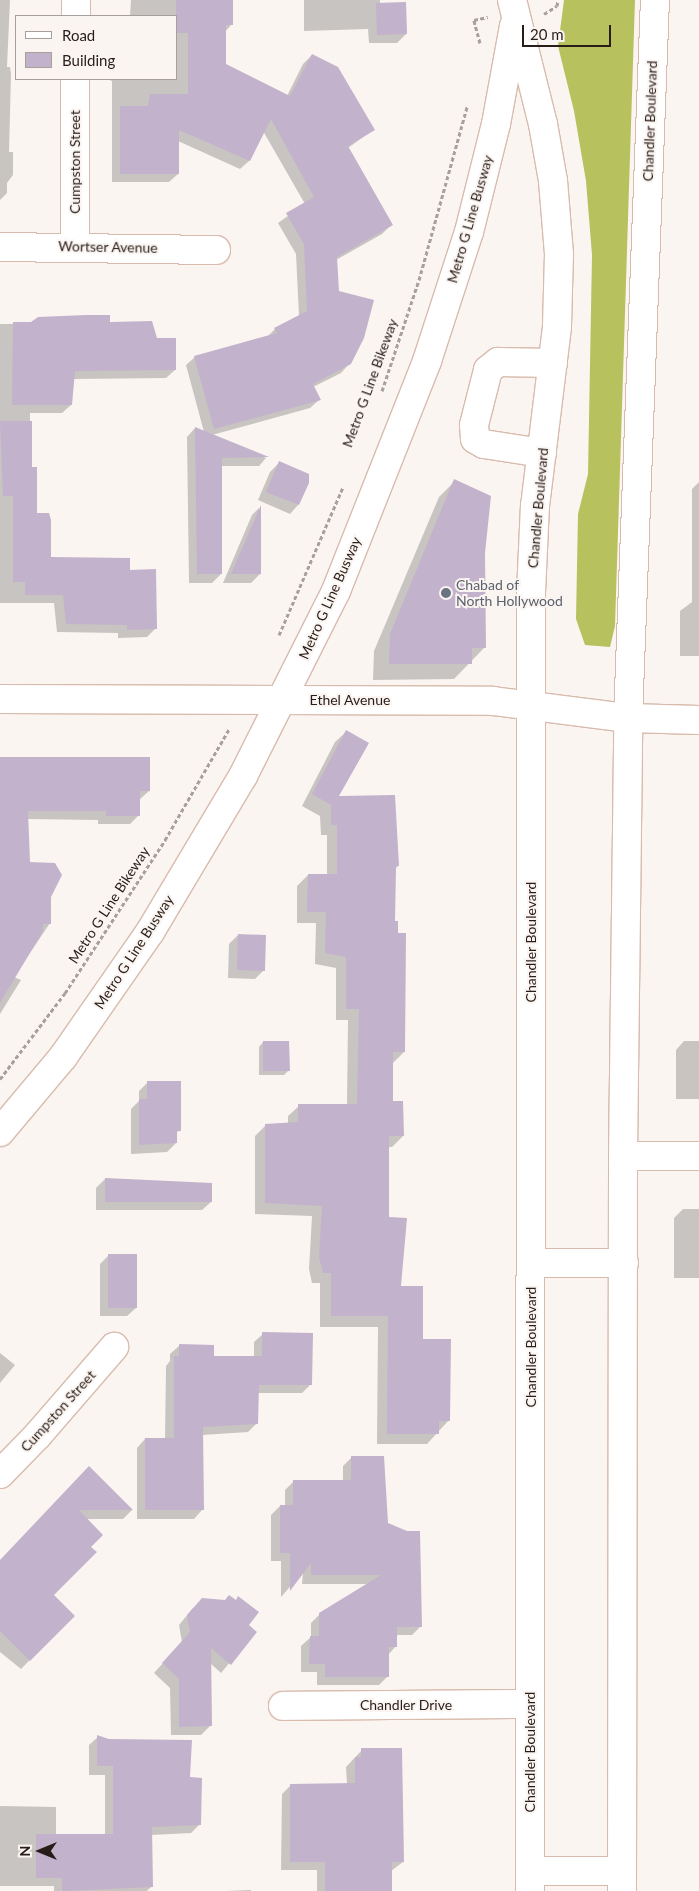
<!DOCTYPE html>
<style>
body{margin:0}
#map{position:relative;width:699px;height:1891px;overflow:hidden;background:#fbf5f2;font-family:Lato,sans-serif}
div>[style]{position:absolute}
.forest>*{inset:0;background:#b7c15e}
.shadow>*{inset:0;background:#0003}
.building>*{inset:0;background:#c2b2cb}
.path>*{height:3px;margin-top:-1.5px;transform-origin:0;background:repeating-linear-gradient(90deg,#a8a09d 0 4px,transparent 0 6.5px)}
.roads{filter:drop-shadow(1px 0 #d8bbad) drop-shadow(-1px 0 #d8bbad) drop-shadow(0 1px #d8bbad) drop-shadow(0 -1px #d8bbad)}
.minor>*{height:28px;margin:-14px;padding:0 14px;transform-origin:14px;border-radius:14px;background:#fff}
.dots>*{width:14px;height:14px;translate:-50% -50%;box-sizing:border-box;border:2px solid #fbf5f2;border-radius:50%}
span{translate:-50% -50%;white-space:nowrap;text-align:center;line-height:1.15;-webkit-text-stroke:4px #fbf5f2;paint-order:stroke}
.street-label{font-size:14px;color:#281d18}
.worship-label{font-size:14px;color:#5b616d}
.left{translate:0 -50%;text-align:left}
.legend{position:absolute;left:15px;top:15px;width:162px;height:65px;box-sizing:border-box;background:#fbf5f2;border:1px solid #a79f9b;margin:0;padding:6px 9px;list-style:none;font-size:15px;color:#281d18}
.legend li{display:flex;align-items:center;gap:10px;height:25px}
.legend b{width:25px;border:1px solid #a79f9b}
.north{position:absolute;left:15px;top:1826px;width:50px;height:50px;-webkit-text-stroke:4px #fbf5f2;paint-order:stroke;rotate:270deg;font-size:14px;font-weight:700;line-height:20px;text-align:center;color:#281d18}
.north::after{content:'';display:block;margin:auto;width:18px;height:22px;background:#281d18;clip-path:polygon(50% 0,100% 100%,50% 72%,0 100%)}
.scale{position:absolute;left:522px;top:25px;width:89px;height:22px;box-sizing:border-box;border:2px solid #281d18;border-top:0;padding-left:6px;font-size:15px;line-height:18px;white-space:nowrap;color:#281d18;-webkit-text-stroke:4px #fbf5f2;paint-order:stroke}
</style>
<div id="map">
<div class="forest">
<div style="clip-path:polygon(564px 0,635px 0,615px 626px,610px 647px,585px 645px,576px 619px,578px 514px,588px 474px,592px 255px,586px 181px,574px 111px,558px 46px)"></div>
</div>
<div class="shadow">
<div style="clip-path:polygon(0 0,10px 0,7px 67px,10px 67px,11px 74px,9px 152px,13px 152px,13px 175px,7px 183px,7px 193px,0 200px)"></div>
<div style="clip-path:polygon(131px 0,232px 0,231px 25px,225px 32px,225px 64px,287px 96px,303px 64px,312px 55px,373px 130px,348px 148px,391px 225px,382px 234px,336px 260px,338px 292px,350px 363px,341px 373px,313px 387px,319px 400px,310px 408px,212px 435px,266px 458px,259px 466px,221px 466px,221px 574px,212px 583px,189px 583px,187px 437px,195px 428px,204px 432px,186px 365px,195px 357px,266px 338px,275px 329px,299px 316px,296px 254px,278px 223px,305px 204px,263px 131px,249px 161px,240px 169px,178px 141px,178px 174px,169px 182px,112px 182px,112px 81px,107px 79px,176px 79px,176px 16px,130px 16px)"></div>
<div style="clip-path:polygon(304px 0,380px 0,380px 5px,406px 34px,397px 43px,369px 43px,368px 29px,304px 31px)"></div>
<div style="clip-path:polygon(108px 323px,156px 339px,175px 370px,166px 378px,73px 379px,71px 405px,62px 413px,30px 413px,30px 468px,36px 514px,49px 558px,128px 571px,156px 628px,147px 637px,118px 638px,118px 633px,57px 632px,54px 603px,0 603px,0 324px)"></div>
<div style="clip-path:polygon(279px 463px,298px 505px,290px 514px,258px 500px,270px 472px)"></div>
<div style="clip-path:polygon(455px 481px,484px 553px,485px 647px,454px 679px,373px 680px,374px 651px,439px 497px)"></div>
<div style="clip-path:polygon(699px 482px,699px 656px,680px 656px,680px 611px,692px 602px,692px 489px)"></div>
<div style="clip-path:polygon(259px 508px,260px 574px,251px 583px,223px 583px,252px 515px)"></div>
<div style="clip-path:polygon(346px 732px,337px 797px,398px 866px,395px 869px,394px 922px,404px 1052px,393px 1063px,392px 1103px,403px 1136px,392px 1147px,387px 1147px,387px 1219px,400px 1287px,422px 1340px,449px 1420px,427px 1444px,377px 1444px,378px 1327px,320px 1327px,320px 1283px,312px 1283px,309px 1269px,312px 1216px,255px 1214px,255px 1136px,266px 1125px,288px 1124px,288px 1116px,299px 1106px,347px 1105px,348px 1020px,336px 1020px,336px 968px,315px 964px,316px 923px,297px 923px,297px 886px,308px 875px,327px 875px,327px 835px,321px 835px,320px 816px,302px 806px,335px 742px)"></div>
<div style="clip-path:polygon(0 759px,149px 791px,139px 800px,139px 815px,130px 824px,98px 824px,98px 820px,27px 819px,29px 863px,50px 897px,50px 923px,14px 977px,21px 980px,0 1014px)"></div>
<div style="clip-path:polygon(238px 935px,264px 970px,255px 979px,228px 978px,229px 944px)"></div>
<div style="clip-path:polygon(684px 1041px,699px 1041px,699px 1099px,676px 1099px,676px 1050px)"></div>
<div style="clip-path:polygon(263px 1042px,288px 1071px,284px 1075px,259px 1075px,259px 1047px)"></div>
<div style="clip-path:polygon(148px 1082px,179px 1130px,176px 1134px,176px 1143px,167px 1152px,131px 1154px,131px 1109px,139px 1101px,139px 1091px)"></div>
<div style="clip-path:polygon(105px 1179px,211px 1202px,202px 1210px,96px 1210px,96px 1188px)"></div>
<div style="clip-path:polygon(683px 1209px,699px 1209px,699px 1278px,674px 1278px,674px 1218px)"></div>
<div style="clip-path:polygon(109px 1255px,136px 1308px,127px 1316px,100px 1316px,100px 1264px)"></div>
<div style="clip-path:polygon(263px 1334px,311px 1384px,302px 1393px,257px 1393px,257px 1423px,248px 1432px,202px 1435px,202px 1510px,194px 1519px,137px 1519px,137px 1448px,145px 1439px,165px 1439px,166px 1366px,170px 1361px,170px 1354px,179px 1346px,212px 1357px,254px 1357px,254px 1342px)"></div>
<div style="clip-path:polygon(0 1353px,15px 1365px,0 1383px)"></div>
<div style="clip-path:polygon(352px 1457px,387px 1524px,421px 1626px,412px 1635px,396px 1635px,396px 1646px,388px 1655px,388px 1676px,379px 1685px,317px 1685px,317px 1672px,301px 1672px,301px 1646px,311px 1637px,311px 1623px,320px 1614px,370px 1584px,302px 1584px,303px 1572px,281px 1597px,281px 1561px,271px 1561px,271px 1515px,280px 1506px,285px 1506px,285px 1490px,294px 1481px,343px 1481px,343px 1466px)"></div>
<div style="clip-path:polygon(89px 1468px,132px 1510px,123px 1519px,85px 1519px,90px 1547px,52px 1595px,73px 1616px,21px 1669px,0 1652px,0 1562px)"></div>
<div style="clip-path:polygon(235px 1601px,247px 1625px,255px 1632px,221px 1673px,210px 1663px,210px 1726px,201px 1735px,171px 1735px,170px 1688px,154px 1673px,182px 1642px,179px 1625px,193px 1608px)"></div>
<div style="clip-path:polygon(98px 1737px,189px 1778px,200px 1824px,191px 1833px,151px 1835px,151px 1887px,147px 1891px,54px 1891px,54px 1886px,0 1886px,0 1806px,56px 1807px,56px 1835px,105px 1835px,105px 1775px,89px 1775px,89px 1745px)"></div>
<div style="clip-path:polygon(362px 1750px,403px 1862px,391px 1871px,391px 1891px,317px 1891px,317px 1870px,281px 1870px,282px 1794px,291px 1785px,347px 1784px,346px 1767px)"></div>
<div style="clip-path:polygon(251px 1890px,251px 1891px,224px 1891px,225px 1891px)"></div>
</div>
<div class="building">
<div style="clip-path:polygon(176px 0,233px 0,233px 25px,226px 25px,226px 64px,290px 96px,312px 54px,338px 67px,375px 130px,348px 146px,393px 225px,337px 257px,339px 291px,374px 300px,364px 338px,351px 364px,313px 384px,321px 400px,214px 429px,194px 356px,277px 333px,274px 328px,307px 311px,304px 244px,286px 213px,314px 197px,271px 119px,250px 161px,179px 130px,179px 174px,120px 174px,120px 106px,148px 106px,150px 94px,188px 94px,188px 33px,176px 33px)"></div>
<div style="clip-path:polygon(406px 2px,407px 34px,377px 35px,376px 3px)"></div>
<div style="clip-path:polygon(86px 315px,110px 315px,110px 322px,152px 321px,157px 338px,176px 338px,176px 370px,75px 371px,72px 405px,12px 405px,13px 322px,31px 322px,38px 317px)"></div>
<div style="clip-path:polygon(0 421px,32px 421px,32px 467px,37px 467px,37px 513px,49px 513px,51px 520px,51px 557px,130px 558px,130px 570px,156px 569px,157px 629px,127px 630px,127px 625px,66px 624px,63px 595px,25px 595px,25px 582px,13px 582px,13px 496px,3px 496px)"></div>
<div style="clip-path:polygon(195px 427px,269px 457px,222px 458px,222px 574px,197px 574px)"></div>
<div style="clip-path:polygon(279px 461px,309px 474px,309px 483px,299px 505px,266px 492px)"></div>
<div style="clip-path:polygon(454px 479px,491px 496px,485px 553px,486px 648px,472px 648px,472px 664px,389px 664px,390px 634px)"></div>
<div style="clip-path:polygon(261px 505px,261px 574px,231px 574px)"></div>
<div style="clip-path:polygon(346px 730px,369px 743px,339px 796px,395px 795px,399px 866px,396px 866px,395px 921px,398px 921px,398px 933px,406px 933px,405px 1052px,393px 1052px,393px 1101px,403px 1101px,404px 1136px,389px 1136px,389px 1217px,407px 1218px,401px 1286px,423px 1286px,423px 1339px,451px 1339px,450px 1421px,439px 1421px,439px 1434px,387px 1434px,388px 1316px,331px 1316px,331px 1273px,323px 1273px,319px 1257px,322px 1206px,265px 1203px,265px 1124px,298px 1122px,298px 1104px,357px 1104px,359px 1009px,346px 1009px,346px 957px,325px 953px,326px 912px,307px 912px,308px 874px,337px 874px,337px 825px,331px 825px,331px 805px,312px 794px)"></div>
<div style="clip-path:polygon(0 757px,150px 757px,150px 791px,140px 791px,140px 816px,106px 816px,106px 811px,28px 811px,30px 862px,55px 863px,62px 875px,51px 897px,51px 924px,43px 924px,43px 931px,0 1003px)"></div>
<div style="clip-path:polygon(238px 934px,266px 935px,265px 971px,237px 970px)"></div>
<div style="clip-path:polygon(263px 1041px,289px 1041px,290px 1071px,263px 1071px)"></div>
<div style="clip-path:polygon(147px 1081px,181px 1081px,181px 1131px,177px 1131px,177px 1143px,139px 1145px,139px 1099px,147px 1099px)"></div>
<div style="clip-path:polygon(105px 1178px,212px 1183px,212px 1202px,105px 1202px)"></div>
<div style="clip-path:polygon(108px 1254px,137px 1254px,137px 1308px,108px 1308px)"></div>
<div style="clip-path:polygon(262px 1332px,313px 1333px,312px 1385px,259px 1385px,258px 1424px,203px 1427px,204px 1510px,145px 1510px,145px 1438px,174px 1438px,174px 1356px,179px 1356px,179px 1344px,214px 1345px,214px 1356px,262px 1356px)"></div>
<div style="clip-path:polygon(351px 1456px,384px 1456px,388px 1523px,407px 1531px,420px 1531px,422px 1627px,397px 1627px,397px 1647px,389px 1647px,389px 1677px,325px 1677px,325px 1664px,309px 1664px,310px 1636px,319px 1636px,319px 1613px,381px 1575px,311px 1575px,311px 1563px,290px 1591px,290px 1553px,280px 1553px,280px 1505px,293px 1505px,293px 1480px,351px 1480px)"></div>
<div style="clip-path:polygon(89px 1466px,133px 1510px,79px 1510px,103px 1535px,91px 1547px,97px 1552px,54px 1595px,75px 1616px,30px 1661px,0 1631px,0 1560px)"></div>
<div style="clip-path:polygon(229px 1595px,236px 1600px,238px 1596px,259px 1612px,249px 1625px,257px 1632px,231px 1665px,211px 1648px,212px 1726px,179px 1727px,179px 1679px,162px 1663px,190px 1632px,187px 1615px,202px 1598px,225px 1600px)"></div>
<div style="clip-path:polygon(97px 1735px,109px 1739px,192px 1740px,190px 1777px,202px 1778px,201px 1825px,152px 1827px,153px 1887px,62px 1891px,62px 1878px,36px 1878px,36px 1834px,113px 1834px,113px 1766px,97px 1766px)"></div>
<div style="clip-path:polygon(361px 1748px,402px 1748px,404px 1862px,392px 1862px,392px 1891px,325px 1891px,325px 1862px,290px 1862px,290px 1784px,355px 1783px,355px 1757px,361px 1757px)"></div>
</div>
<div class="path">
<div style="left:544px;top:14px;width:15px;rotate:-32deg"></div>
<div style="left:557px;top:6px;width:6px;rotate:-81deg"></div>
<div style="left:480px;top:43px;width:24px;rotate:-105deg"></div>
<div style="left:474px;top:20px;width:14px;rotate:-12deg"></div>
<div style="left:382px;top:391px;width:117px;rotate:-71.6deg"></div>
<div style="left:419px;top:280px;width:180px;rotate:-74.5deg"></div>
<div style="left:279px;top:635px;width:161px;rotate:-66.6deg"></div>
<div style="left:0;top:1079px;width:108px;rotate:-52.9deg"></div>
<div style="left:65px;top:993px;width:183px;rotate:-56.8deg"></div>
<div style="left:165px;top:840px;width:128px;rotate:-60deg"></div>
</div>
<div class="roads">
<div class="minor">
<div style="left:512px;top:0;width:128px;rotate:76deg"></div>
<div style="left:543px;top:124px;width:58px;rotate:80deg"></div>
<div style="left:553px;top:181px;width:73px;rotate:85.3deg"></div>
<div style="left:559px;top:254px;width:73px;rotate:91.6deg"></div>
<div style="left:557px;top:327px;width:179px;rotate:97deg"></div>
<div style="left:535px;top:505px;width:87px;rotate:92.6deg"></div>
<div style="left:531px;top:592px;width:1299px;rotate:90.04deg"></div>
<div style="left:76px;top:16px;width:16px;rotate:-90deg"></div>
<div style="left:75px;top:246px;width:167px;rotate:-90deg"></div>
<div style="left:0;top:247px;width:216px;rotate:0.8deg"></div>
<div style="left:542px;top:453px;width:59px;rotate:-171.2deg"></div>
<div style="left:484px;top:444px;width:10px;rotate:-151deg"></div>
<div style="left:475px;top:439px;width:14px;rotate:-94deg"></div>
<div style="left:474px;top:425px;width:57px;rotate:-75.7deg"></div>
<div style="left:488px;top:370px;width:13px;rotate:-39deg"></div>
<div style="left:498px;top:362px;width:55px;rotate:1deg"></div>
<div style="left:0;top:699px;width:493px;rotate:0.2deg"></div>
<div style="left:493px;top:701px;width:136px;rotate:7.2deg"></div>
<div style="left:628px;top:718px;width:71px;rotate:1.6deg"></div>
<div style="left:0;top:1132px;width:98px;rotate:-50deg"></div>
<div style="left:63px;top:1057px;width:152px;rotate:-55.2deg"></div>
<div style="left:150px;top:932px;width:182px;rotate:-59.2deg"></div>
<div style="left:243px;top:776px;width:207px;rotate:-63.3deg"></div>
<div style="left:336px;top:591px;width:247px;rotate:-68.4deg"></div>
<div style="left:427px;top:361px;width:136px;rotate:-72deg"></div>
<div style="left:469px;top:232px;width:111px;rotate:-76deg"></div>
<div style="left:496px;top:124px;width:100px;rotate:-79.6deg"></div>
<div style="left:623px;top:1156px;width:76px"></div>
<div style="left:531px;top:1263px;width:93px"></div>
<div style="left:0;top:1474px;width:53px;rotate:-45.8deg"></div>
<div style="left:37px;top:1436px;width:118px;rotate:-49.1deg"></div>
<div style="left:283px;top:1706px;width:247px;rotate:-0.5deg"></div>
<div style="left:530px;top:1871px;width:92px"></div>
<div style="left:622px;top:1891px;width:735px;rotate:-89.92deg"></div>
<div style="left:623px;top:1156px;width:438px;rotate:-89.3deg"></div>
<div style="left:628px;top:718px;width:719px;rotate:-87.85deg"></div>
</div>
</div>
<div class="dots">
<div style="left:446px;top:593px;background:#6b7280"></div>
</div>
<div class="street-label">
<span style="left:650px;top:121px;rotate:-88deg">Chandler Boulevard</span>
<span style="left:75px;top:162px;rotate:-90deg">Cumpston Street</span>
<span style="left:470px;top:219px;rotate:-74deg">Metro G Line Busway</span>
<span style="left:108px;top:247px;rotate:1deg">Wortser Avenue</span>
<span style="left:370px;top:383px;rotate:-70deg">Metro G Line Bikeway</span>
<span style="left:538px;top:508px;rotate:-85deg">Chandler Boulevard</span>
<span style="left:330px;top:598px;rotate:-66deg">Metro G Line Busway</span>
<span style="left:350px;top:700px">Ethel Avenue</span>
<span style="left:109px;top:905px;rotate:-57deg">Metro G Line Bikeway</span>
<span style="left:531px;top:942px;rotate:-90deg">Chandler Boulevard</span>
<span style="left:134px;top:952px;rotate:-57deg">Metro G Line Busway</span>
<span style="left:531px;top:1347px;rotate:-90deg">Chandler Boulevard</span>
<span style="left:58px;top:1411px;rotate:-48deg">Cumpston Street</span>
<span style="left:406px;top:1705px">Chandler Drive</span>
<span style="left:530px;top:1752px;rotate:-90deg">Chandler Boulevard</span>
</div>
<div class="worship-label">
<span class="left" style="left:456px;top:593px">Chabad of<br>North Hollywood</span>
</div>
<ul class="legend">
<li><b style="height:6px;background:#fff"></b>Road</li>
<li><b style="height:14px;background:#c2b2cb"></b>Building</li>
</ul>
<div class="north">N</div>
<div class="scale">20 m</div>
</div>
